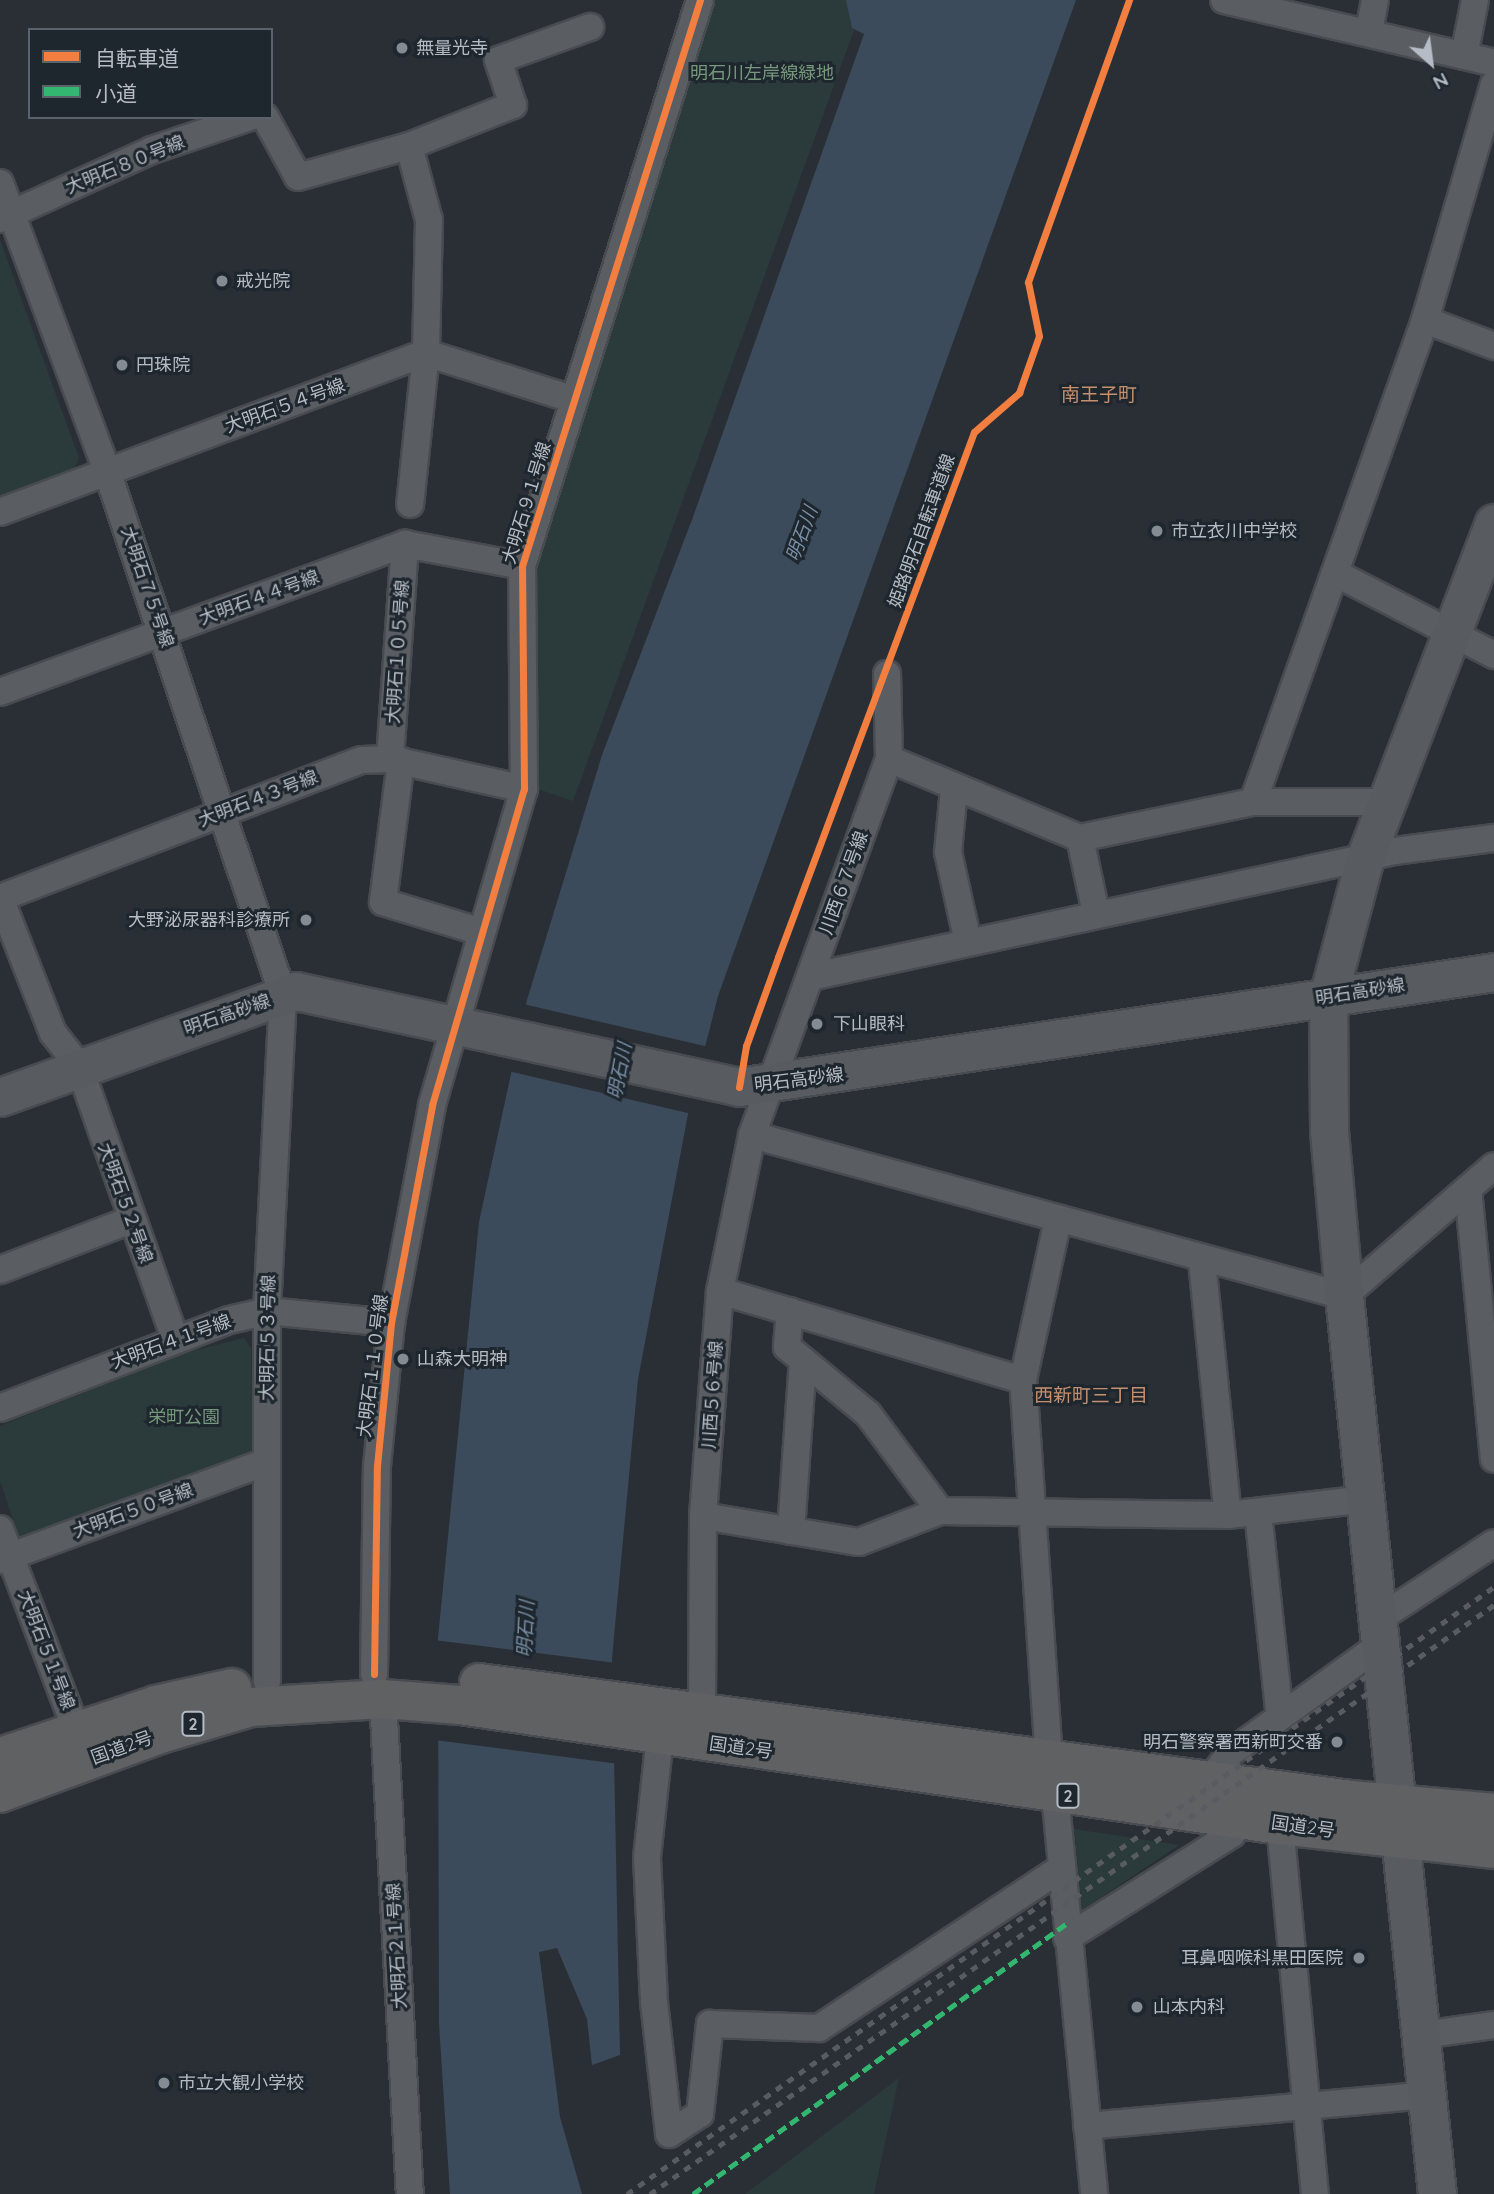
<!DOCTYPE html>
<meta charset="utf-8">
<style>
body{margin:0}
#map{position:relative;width:1494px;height:2194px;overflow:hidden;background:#2a2f35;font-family:Quicksand,"Noto Sans JP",sans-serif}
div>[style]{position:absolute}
.green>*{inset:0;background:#2b3b3b}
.water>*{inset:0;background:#3b4b5b}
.pier>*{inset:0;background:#2a2f35}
.roads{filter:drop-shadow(2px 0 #484b50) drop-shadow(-2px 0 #484b50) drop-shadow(0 2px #484b50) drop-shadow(0 -2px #484b50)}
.street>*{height:26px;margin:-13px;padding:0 13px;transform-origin:13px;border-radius:13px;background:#5a5e63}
.secondary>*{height:37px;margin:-18.5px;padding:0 18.5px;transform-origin:18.5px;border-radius:18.5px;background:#585c61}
.highway>*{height:38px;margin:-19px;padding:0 19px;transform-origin:19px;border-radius:19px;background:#5f6163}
.rail>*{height:5px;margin-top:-2.5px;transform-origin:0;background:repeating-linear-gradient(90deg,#585c60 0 7px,transparent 0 14px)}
.quiet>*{height:5px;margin-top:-2.5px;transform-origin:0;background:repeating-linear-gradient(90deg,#33b770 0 10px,transparent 0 15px)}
.cycleway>*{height:7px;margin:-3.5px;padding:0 3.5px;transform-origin:3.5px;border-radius:3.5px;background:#f27e40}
.dots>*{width:19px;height:19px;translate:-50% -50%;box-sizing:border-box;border:4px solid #1e262e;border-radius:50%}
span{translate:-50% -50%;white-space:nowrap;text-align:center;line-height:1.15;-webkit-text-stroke:6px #1e262e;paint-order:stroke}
.shield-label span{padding:2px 5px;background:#1e262e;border:2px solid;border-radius:5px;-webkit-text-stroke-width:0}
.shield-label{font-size:16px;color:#b5bcc5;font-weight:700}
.poi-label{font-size:18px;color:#b5bcc5}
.left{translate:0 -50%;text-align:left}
.right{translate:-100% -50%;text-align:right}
.park-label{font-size:18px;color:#76987c}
.street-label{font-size:18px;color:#b5bcc5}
.neighbourhood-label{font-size:19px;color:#c68f6e}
.water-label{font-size:19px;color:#798ea4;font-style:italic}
.legend{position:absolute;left:28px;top:28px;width:245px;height:91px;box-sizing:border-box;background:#1e262e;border:2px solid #5a626a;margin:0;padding:9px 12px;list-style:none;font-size:21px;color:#b5bcc5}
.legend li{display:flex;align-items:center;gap:14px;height:35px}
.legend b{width:35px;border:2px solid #5a626a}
.north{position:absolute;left:1396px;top:28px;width:70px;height:70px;-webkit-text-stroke:5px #1e262e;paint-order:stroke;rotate:152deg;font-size:19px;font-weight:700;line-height:28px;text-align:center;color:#b5bcc5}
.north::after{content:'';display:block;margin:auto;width:24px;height:32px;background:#b5bcc5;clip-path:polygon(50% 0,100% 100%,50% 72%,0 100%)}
</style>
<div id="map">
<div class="green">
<div style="clip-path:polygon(711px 0,865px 0,573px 801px,535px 788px,531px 565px)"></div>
<div style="clip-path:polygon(0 240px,79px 458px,74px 470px,0 498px)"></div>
<div style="clip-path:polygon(244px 1338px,251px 1348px,253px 1456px,20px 1541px,0 1480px,0 1426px,184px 1353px)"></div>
<div style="clip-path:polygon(1074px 1829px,1179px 1845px,1082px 1910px)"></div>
<div style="clip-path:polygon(899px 2078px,874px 2194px,745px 2194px)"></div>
</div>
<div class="water">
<div style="clip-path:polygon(846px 0,1076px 0,718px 996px,688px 1114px,638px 1379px,612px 1658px,620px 2055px,592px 2065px,587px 2019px,557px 1948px,539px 1952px,560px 2117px,582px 2194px,450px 2194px,439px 2024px,438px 1638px,479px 1222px,527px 1000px,602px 755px,693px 517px,864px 34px,852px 28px)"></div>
</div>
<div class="pier">
<div style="clip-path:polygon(523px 1004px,709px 1047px,692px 1114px,508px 1071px)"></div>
<div style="clip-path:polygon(434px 1640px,616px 1663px,619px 1764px,435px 1740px)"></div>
</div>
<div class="roads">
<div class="street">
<div style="left:1224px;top:0;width:277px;rotate:13.1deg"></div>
<div style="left:1369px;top:31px;width:32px;rotate:-79deg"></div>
<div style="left:1464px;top:56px;width:57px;rotate:-78.9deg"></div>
<div style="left:265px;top:117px;width:68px;rotate:61.2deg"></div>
<div style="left:298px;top:177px;width:115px;rotate:-15.6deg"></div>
<div style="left:409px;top:146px;width:112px;rotate:-21.5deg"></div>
<div style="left:513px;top:105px;width:47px;rotate:-108.4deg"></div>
<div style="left:498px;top:60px;width:98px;rotate:-19.7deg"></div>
<div style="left:409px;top:146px;width:77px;rotate:74.9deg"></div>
<div style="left:429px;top:220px;width:133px;rotate:91.3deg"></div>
<div style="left:426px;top:353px;width:152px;rotate:96deg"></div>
<div style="left:0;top:183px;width:307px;rotate:69.6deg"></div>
<div style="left:107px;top:471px;width:553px;rotate:71.43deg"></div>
<div style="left:283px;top:995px;width:316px;rotate:92.9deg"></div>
<div style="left:267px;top:1311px;width:370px;rotate:90deg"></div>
<div style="left:0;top:219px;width:167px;rotate:-24.4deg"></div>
<div style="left:152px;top:150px;width:103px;rotate:-18.6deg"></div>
<div style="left:1425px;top:320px;width:74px;rotate:20.6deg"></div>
<div style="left:0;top:512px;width:455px;rotate:-20.5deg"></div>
<div style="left:426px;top:353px;width:153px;rotate:17.5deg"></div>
<div style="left:1335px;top:573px;width:179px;rotate:27.3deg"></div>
<div style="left:0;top:692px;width:431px;rotate:-20.1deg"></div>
<div style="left:405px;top:544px;width:119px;rotate:10.6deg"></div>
<div style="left:390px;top:759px;width:216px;rotate:-86deg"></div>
<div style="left:889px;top:759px;width:207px;rotate:22.5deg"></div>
<div style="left:1080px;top:838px;width:177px;rotate:-11.8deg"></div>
<div style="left:1253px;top:802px;width:133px"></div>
<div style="left:401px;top:761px;width:142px;rotate:97.3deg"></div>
<div style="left:383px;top:902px;width:103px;rotate:16.9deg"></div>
<div style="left:954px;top:789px;width:63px;rotate:95.4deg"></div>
<div style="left:948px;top:852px;width:92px;rotate:77.5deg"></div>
<div style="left:1253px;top:802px;width:512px;rotate:-70.36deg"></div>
<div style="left:1425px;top:320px;width:246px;rotate:-73.7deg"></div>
<div style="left:1080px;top:838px;width:77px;rotate:78deg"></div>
<div style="left:0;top:898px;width:387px;rotate:-20.9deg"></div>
<div style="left:362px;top:760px;width:28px;rotate:-2deg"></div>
<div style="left:390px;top:759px;width:137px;rotate:12.6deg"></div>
<div style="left:0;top:898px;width:145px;rotate:68.6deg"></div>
<div style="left:53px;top:1033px;width:42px;rotate:51.8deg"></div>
<div style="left:79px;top:1066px;width:288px;rotate:70.6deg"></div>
<div style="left:810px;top:977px;width:598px;rotate:-12.15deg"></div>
<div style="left:1395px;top:851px;width:100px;rotate:-7.5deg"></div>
<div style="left:752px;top:1135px;width:614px;rotate:15.21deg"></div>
<div style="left:1344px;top:1296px;width:198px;rotate:-40.9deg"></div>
<div style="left:1468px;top:1189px;width:271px;rotate:84.5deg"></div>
<div style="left:1202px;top:1261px;width:255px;rotate:84.2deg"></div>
<div style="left:0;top:1270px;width:140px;rotate:-20.9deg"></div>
<div style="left:720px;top:1291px;width:316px;rotate:16.4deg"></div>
<div style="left:790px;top:1311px;width:36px;rotate:95deg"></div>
<div style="left:787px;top:1347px;width:105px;rotate:39.6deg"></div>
<div style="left:868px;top:1414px;width:121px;rotate:53.4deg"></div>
<div style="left:0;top:1408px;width:245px;rotate:-21deg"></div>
<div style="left:229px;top:1320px;width:39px;rotate:-13deg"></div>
<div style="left:267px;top:1311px;width:125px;rotate:5.5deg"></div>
<div style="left:1258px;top:1512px;width:206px;rotate:83.9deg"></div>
<div style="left:703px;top:1516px;width:158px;rotate:9.5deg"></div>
<div style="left:859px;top:1542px;width:87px;rotate:-20.9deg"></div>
<div style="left:940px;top:1511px;width:288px;rotate:0.8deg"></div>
<div style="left:1228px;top:1515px;width:139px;rotate:-6.6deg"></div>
<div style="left:0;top:1529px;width:217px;rotate:69.2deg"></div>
<div style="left:791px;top:1531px;width:170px;rotate:-86deg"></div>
<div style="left:0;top:1560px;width:283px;rotate:-20.2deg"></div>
<div style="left:1380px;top:1618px;width:136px;rotate:-33.3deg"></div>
<div style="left:374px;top:1674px;width:208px;rotate:-89.2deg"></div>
<div style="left:377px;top:1466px;width:144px;rotate:-84.4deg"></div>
<div style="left:391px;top:1323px;width:222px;rotate:-79.3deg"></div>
<div style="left:432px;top:1105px;width:329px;rotate:-73.8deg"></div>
<div style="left:524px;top:789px;width:223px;rotate:-90.5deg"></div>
<div style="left:522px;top:566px;width:593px;rotate:-72.54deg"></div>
<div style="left:383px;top:1699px;width:496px;rotate:86.9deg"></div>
<div style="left:702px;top:1710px;width:194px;rotate:-89.7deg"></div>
<div style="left:703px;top:1516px;width:226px;rotate:-85.7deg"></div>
<div style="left:720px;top:1291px;width:159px;rotate:-78.4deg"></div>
<div style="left:752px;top:1135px;width:400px;rotate:-70deg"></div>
<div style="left:889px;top:759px;width:85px;rotate:-91.3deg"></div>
<div style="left:660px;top:1736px;width:123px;rotate:96.1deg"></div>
<div style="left:647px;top:1858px;width:144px;rotate:87.2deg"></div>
<div style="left:654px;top:2002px;width:133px;rotate:83.5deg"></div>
<div style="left:669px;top:2134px;width:37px;rotate:-33deg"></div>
<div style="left:700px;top:2114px;width:91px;rotate:-83.7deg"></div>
<div style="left:710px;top:2024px;width:109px;rotate:2.1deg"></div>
<div style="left:819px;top:2028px;width:291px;rotate:-33.4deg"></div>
<div style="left:1049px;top:1759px;width:380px;rotate:-93.9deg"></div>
<div style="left:1023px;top:1380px;width:165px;rotate:-77.7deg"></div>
<div style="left:1209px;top:1781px;width:34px;rotate:-53deg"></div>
<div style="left:1229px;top:1754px;width:190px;rotate:-35.8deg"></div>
<div style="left:1055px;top:1794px;width:402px;rotate:84.4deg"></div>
<div style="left:1280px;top:1825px;width:371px;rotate:84.6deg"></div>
<div style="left:1067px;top:1938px;width:195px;rotate:-32.2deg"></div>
<div style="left:1232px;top:1834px;width:16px;rotate:-72deg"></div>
<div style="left:1422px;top:2035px;width:73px;rotate:-7.9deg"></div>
<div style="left:1087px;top:2126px;width:342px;rotate:-5.2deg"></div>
</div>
<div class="secondary">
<div style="left:0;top:1097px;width:314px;rotate:-19.7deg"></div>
<div style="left:296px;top:991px;width:453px;rotate:12.2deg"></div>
<div style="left:739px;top:1087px;width:764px;rotate:-8.66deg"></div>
<div style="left:1437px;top:2194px;width:903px;rotate:-95.91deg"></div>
<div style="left:1344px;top:1296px;width:166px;rotate:-95.2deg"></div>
<div style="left:1329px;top:1131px;width:134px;rotate:-90.4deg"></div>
<div style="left:1328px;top:997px;width:141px;rotate:-75.2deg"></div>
<div style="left:1364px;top:861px;width:362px;rotate:-69deg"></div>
</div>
<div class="highway">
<div style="left:479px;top:1683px;width:880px;rotate:7.64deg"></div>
<div style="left:1351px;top:1800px;width:144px;rotate:5.2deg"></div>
<div style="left:0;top:1757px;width:164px;rotate:-18.4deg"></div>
<div style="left:156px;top:1705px;width:78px;rotate:-12.6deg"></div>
<div style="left:0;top:1793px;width:171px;rotate:-20.2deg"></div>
<div style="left:160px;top:1734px;width:95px;rotate:-16.5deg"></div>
<div style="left:251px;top:1707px;width:132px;rotate:-3.5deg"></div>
<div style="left:383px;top:1699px;width:77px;rotate:4.5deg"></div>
<div style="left:460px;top:1705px;width:829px;rotate:8.33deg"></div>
<div style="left:1280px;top:1825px;width:215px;rotate:6.4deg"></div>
</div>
</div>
<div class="rail">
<div style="left:627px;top:2194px;width:1058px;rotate:-35deg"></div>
<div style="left:650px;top:2194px;width:1029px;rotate:-34.91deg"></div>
</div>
<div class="quiet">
<div style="left:693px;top:2194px;width:462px;rotate:-35.9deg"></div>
</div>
<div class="cycleway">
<div style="left:739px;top:1087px;width:42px;rotate:-80.3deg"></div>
<div style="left:746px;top:1046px;width:95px;rotate:-70.2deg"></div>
<div style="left:778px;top:957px;width:560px;rotate:-69.53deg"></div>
<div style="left:974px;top:432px;width:60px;rotate:-40.9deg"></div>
<div style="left:1019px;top:393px;width:60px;rotate:-70.7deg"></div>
<div style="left:1039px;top:336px;width:55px;rotate:-101.5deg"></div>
<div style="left:1028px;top:282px;width:300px;rotate:-70.3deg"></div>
<div style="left:374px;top:1674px;width:208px;rotate:-89.2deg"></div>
<div style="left:377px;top:1466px;width:144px;rotate:-84.4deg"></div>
<div style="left:391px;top:1323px;width:222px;rotate:-79.3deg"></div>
<div style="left:432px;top:1105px;width:329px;rotate:-73.8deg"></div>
<div style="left:524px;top:789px;width:223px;rotate:-90.5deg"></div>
<div style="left:522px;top:566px;width:593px;rotate:-72.54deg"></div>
</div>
<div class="dots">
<div style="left:402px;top:48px;background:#848b93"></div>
<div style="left:222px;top:281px;background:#848b93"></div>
<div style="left:122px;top:365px;background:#848b93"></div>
<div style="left:1157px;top:531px;background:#848b93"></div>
<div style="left:306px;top:920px;background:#848b93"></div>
<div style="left:817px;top:1024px;background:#848b93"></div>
<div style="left:403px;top:1359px;background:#848b93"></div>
<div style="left:1337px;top:1742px;background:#848b93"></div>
<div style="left:1359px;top:1958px;background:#848b93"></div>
<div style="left:1137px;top:2007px;background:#848b93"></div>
<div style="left:164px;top:2083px;background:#848b93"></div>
</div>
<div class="shield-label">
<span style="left:193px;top:1724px">2</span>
<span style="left:1068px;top:1796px">2</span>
</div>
<div class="poi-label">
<span class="left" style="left:416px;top:48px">無量光寺</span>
<span class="left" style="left:236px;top:281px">戒光院</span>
<span class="left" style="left:136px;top:365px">円珠院</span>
<span class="left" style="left:1171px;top:531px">市立衣川中学校</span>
<span class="right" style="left:290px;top:920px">大野泌尿器科診療所</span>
<span class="left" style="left:833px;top:1024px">下山眼科</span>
<span class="left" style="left:417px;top:1359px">山森大明神</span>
<span class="right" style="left:1323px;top:1742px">明石警察署西新町交番</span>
<span class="right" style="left:1343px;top:1958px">耳鼻咽喉科黒田医院</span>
<span class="left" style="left:1153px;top:2007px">山本内科</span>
<span class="left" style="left:178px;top:2083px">市立大観小学校</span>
</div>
<div class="park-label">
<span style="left:762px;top:73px">明石川左岸線緑地</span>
<span style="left:184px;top:1417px">栄町公園</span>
</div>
<div class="street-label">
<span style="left:125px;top:165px;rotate:-22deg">大明石８０号線</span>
<span style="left:285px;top:406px;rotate:-20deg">大明石５４号線</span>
<span style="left:527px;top:503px;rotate:-73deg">大明石９１号線</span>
<span style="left:922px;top:531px;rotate:-70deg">姫路明石自転車道線</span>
<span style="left:147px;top:587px;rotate:71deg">大明石７５号線</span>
<span style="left:259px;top:598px;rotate:-20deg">大明石４４号線</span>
<span style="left:398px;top:652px;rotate:-86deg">大明石１０５号線</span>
<span style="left:258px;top:799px;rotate:-21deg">大明石４３号線</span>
<span style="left:844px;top:883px;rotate:-70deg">川西６７号線</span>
<span style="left:1360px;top:992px;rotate:-9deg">明石高砂線</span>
<span style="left:227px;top:1015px;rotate:-19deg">明石高砂線</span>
<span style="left:799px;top:1080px;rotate:-7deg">明石高砂線</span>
<span style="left:125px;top:1203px;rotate:70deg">大明石５２号線</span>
<span style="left:268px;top:1338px;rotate:-89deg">大明石５３号線</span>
<span style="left:171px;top:1342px;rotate:-20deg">大明石４１号線</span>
<span style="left:373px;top:1366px;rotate:-83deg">大明石１１０号線</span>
<span style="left:713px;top:1395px;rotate:-86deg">川西５６号線</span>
<span style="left:133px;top:1511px;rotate:-20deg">大明石５０号線</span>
<span style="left:46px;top:1650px;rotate:69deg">大明石５１号線</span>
<span style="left:122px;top:1748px;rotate:-20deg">国道2号</span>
<span style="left:741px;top:1748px;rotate:8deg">国道2号</span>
<span style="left:1303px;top:1827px;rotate:8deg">国道2号</span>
<span style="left:397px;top:1946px;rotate:-93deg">大明石２１号線</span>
</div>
<div class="neighbourhood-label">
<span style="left:1099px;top:395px">南王子町</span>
<span style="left:1091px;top:1396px">西新町三丁目</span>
</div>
<div class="water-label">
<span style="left:802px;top:534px;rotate:-70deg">明石川</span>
<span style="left:620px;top:1071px;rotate:-79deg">明石川</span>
<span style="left:526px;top:1629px;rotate:-87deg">明石川</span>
</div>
<ul class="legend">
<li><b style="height:9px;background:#f27e40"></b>自転車道</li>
<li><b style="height:9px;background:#33b770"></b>小道</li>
</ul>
<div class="north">N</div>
</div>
